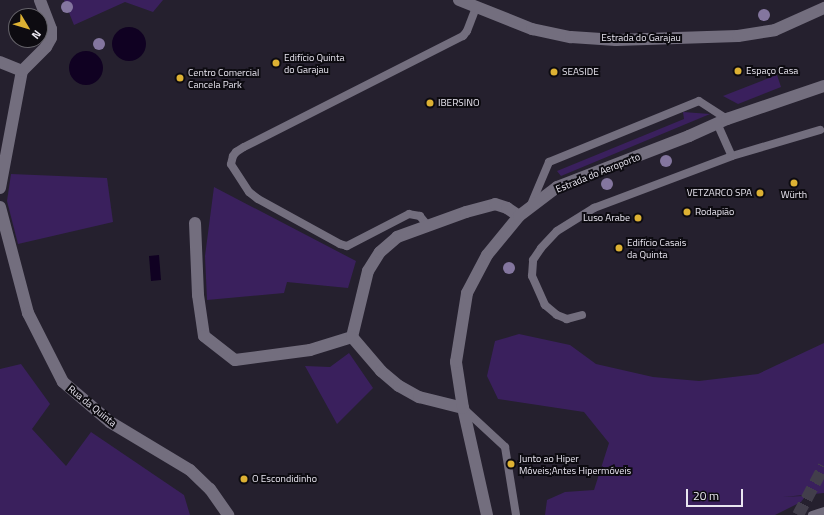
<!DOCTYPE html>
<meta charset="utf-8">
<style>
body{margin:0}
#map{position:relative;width:824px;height:515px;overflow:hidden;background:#25202e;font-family:"Titillium Web",sans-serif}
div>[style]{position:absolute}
.green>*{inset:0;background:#3a205d}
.water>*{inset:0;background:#100122}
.round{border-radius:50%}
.primary-tunnel>*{height:12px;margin-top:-6px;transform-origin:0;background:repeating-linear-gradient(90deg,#423e4b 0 12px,transparent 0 18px)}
.lane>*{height:8px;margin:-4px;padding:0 4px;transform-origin:4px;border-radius:4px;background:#736e7e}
.street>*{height:12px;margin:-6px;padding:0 6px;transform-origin:6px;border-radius:6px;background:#736e7e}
.secondary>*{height:12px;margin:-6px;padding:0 6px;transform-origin:6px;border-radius:6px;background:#736e7e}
.trees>*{width:12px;height:12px;margin:-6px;border-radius:50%;background:#84769f}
.dots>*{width:11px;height:11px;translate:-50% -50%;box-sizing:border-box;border:2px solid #0d0b11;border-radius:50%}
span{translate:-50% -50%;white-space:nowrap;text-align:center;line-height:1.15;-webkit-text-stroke:4px #0d0b11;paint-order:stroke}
.street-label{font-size:10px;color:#e9e6f0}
.poi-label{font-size:10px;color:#e9e6f0}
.left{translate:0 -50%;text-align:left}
.right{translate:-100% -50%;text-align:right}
.north{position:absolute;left:8px;top:8px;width:40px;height:40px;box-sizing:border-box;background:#0d0b11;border:1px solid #65636a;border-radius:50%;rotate:128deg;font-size:11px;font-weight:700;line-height:16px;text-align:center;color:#e9e6f0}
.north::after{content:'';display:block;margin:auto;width:14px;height:18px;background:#ddb133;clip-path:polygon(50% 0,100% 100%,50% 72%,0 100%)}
.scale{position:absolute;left:686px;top:489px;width:57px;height:18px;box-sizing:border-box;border:2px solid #e9e6f0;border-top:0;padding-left:5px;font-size:12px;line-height:14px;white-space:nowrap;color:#e9e6f0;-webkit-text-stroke:3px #0d0b11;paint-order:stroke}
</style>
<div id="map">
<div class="green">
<div style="clip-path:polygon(64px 0,163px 0,153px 12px,125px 2px,74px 25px)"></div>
<div style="clip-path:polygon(777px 75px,781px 87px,738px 104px,723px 96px)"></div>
<div style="clip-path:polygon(683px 112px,710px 114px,561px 176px,557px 171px,684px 119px)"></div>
<div style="clip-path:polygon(11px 174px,107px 178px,113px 222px,18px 244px,7px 201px)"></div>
<div style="clip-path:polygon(214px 187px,356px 261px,348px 288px,287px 282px,284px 293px,207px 300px,205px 256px)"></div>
<div style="clip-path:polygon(519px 334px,570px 345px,596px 364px,653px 377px,699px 381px,758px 374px,824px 343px,824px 493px,783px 497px,803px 496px,804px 498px,801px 502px,775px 515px,545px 515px,547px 500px,565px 492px,594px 490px,609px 443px,584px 412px,498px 399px,487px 376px,495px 341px)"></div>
<div style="clip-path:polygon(349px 353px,373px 388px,337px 424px,305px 366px,330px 367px)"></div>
<div style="clip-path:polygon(21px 364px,50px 404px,32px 429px,66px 466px,91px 432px,184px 495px,190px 515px,0 515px,0 369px)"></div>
</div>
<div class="water">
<div class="round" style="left:112px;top:27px;width:34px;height:34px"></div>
<div class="round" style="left:69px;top:51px;width:34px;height:34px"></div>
<div style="clip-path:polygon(159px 255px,161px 280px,151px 281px,149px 256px)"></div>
</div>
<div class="primary-tunnel">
<div style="left:798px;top:515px;width:55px;rotate:-62deg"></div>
</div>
<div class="lane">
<div style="left:717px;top:123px;width:36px;rotate:66deg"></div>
<div style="left:530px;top:207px;width:49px;rotate:-67.1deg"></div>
<div style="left:549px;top:162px;width:162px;rotate:-22.1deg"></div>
<div style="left:699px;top:101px;width:33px;rotate:33deg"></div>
<div style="left:428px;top:226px;width:13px;rotate:-129deg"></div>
<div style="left:420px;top:216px;width:11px;rotate:-170deg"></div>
<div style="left:409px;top:214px;width:70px;rotate:152.7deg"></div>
<div style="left:347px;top:246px;width:7px;rotate:-164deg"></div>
<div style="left:340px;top:244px;width:94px;rotate:-151.2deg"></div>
<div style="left:258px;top:199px;width:11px;rotate:-142deg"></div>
<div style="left:249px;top:192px;width:33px;rotate:-123deg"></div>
<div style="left:231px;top:164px;width:8px;rotate:-76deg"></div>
<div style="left:233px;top:156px;width:5px;rotate:-53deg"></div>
<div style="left:236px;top:152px;width:9px;rotate:-32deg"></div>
<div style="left:244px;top:147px;width:246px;rotate:-26.9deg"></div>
<div style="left:463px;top:36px;width:6px;rotate:-51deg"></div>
<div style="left:467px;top:31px;width:26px;rotate:-69deg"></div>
<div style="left:582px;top:315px;width:16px;rotate:165deg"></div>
<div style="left:567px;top:319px;width:11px;rotate:-158deg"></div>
<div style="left:557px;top:315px;width:16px;rotate:-140deg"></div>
<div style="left:545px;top:305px;width:32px;rotate:-114deg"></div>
<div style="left:532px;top:276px;width:16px;rotate:-86deg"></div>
<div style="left:533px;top:260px;width:14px;rotate:-56deg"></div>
<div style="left:541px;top:248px;width:23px;rotate:-47deg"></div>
<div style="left:557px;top:231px;width:44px;rotate:-31.9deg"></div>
<div style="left:594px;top:208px;width:147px;rotate:-20.6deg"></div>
<div style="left:732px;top:156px;width:92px;rotate:-16.5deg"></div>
<div style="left:464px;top:409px;width:56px;rotate:42.8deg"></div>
<div style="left:505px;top:447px;width:69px;rotate:80.8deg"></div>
<div style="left:812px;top:515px;width:13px;rotate:-18deg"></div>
</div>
<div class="street">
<div style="left:0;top:62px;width:24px;rotate:22deg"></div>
<div style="left:0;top:188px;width:119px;rotate:-79.4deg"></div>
<div style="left:22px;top:71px;width:34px;rotate:-45deg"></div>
<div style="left:46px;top:47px;width:10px;rotate:-61deg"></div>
<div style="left:51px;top:38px;width:9px;rotate:-90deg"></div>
<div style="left:51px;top:29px;width:31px;rotate:-111deg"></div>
<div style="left:0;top:207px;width:110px;rotate:75.2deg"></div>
<div style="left:28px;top:313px;width:77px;rotate:63.1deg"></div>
<div style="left:63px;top:382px;width:62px;rotate:40.4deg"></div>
<div style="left:110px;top:422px;width:93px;rotate:31deg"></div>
<div style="left:190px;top:470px;width:28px;rotate:44deg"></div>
<div style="left:210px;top:489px;width:32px;rotate:55deg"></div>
<div style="left:195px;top:223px;width:72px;rotate:87.6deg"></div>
<div style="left:198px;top:295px;width:41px;rotate:81.7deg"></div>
<div style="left:204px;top:336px;width:39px;rotate:38deg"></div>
<div style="left:235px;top:360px;width:76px;rotate:-7.6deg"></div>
<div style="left:310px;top:350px;width:44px;rotate:-17.2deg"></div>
<div style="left:352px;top:337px;width:68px;rotate:-76.4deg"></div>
<div style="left:368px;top:271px;width:22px;rotate:-58deg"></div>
<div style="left:380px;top:252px;width:23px;rotate:-41deg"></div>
<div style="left:397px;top:237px;width:73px;rotate:-19.9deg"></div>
<div style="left:466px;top:212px;width:30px;rotate:-15deg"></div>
<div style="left:495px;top:204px;width:13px;rotate:18deg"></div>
<div style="left:507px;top:208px;width:14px;rotate:34deg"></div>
<div style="left:352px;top:337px;width:45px;rotate:49.5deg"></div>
<div style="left:381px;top:371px;width:23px;rotate:40deg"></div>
<div style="left:399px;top:386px;width:23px;rotate:29deg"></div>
<div style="left:419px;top:397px;width:45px;rotate:14deg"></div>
</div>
<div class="secondary">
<div style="left:459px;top:0;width:79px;rotate:21.7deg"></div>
<div style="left:532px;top:29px;width:40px;rotate:12deg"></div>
<div style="left:571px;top:37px;width:45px;rotate:3.8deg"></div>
<div style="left:616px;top:40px;width:122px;rotate:-1.9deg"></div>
<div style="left:738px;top:36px;width:37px;rotate:-9deg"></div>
<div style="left:775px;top:30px;width:54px;rotate:-24.2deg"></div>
<div style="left:487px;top:515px;width:110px;rotate:-102.6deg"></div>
<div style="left:463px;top:408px;width:47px;rotate:-98.7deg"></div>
<div style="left:456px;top:362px;width:70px;rotate:-80.9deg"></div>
<div style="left:467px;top:293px;width:43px;rotate:-62.2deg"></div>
<div style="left:487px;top:255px;width:50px;rotate:-50.6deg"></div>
<div style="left:519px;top:216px;width:48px;rotate:-37.3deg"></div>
<div style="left:557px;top:187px;width:142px;rotate:-21.1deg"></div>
<div style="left:689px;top:136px;width:42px;rotate:-24.1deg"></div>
<div style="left:727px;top:119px;width:102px;rotate:-18.8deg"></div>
</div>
<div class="trees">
<div style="left:67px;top:7px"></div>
<div style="left:764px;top:15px"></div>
<div style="left:99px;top:44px"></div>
<div style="left:666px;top:161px"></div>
<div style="left:607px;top:184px"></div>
<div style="left:509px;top:268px"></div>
</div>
<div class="dots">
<div style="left:276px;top:63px;background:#ddb133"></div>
<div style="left:738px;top:71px;background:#ddb133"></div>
<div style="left:554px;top:72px;background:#ddb133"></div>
<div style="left:180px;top:78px;background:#ddb133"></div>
<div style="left:430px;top:103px;background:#ddb133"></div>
<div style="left:794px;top:183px;background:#ddb133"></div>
<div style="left:760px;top:193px;background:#ddb133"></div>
<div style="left:687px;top:212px;background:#ddb133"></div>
<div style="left:638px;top:218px;background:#ddb133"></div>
<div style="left:619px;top:248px;background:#ddb133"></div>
<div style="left:511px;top:464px;background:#ddb133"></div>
<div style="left:244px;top:479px;background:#ddb133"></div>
</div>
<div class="street-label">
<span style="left:641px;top:38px">Estrada do Garajau</span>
<span style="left:598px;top:173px;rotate:-22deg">Estrada do Aeroporto</span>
<span style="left:92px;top:406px;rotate:39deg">Rua da Quinta</span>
</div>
<div class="poi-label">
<span class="left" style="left:284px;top:63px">Edifício Quinta<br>do Garajau</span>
<span class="left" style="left:746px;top:71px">Espaço Casa</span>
<span class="left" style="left:188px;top:78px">Centro Comercial<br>Cancela Park</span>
<span class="left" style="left:562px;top:72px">SEASIDE</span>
<span class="left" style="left:438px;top:103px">IBERSINO</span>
<span class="right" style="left:752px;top:193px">VETZARCO SPA</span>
<span style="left:794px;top:195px">Würth</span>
<span class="left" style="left:695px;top:212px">Rodapião</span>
<span class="right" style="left:630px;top:218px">Luso Arabe</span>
<span class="left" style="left:627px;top:248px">Edifício Casais<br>da Quinta</span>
<span class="left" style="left:519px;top:464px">Junto ao Hiper<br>Móveis;Antes Hipermóveis</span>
<span class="left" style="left:252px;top:479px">O Escondidinho</span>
</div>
<div class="north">N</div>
<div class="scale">20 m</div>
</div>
